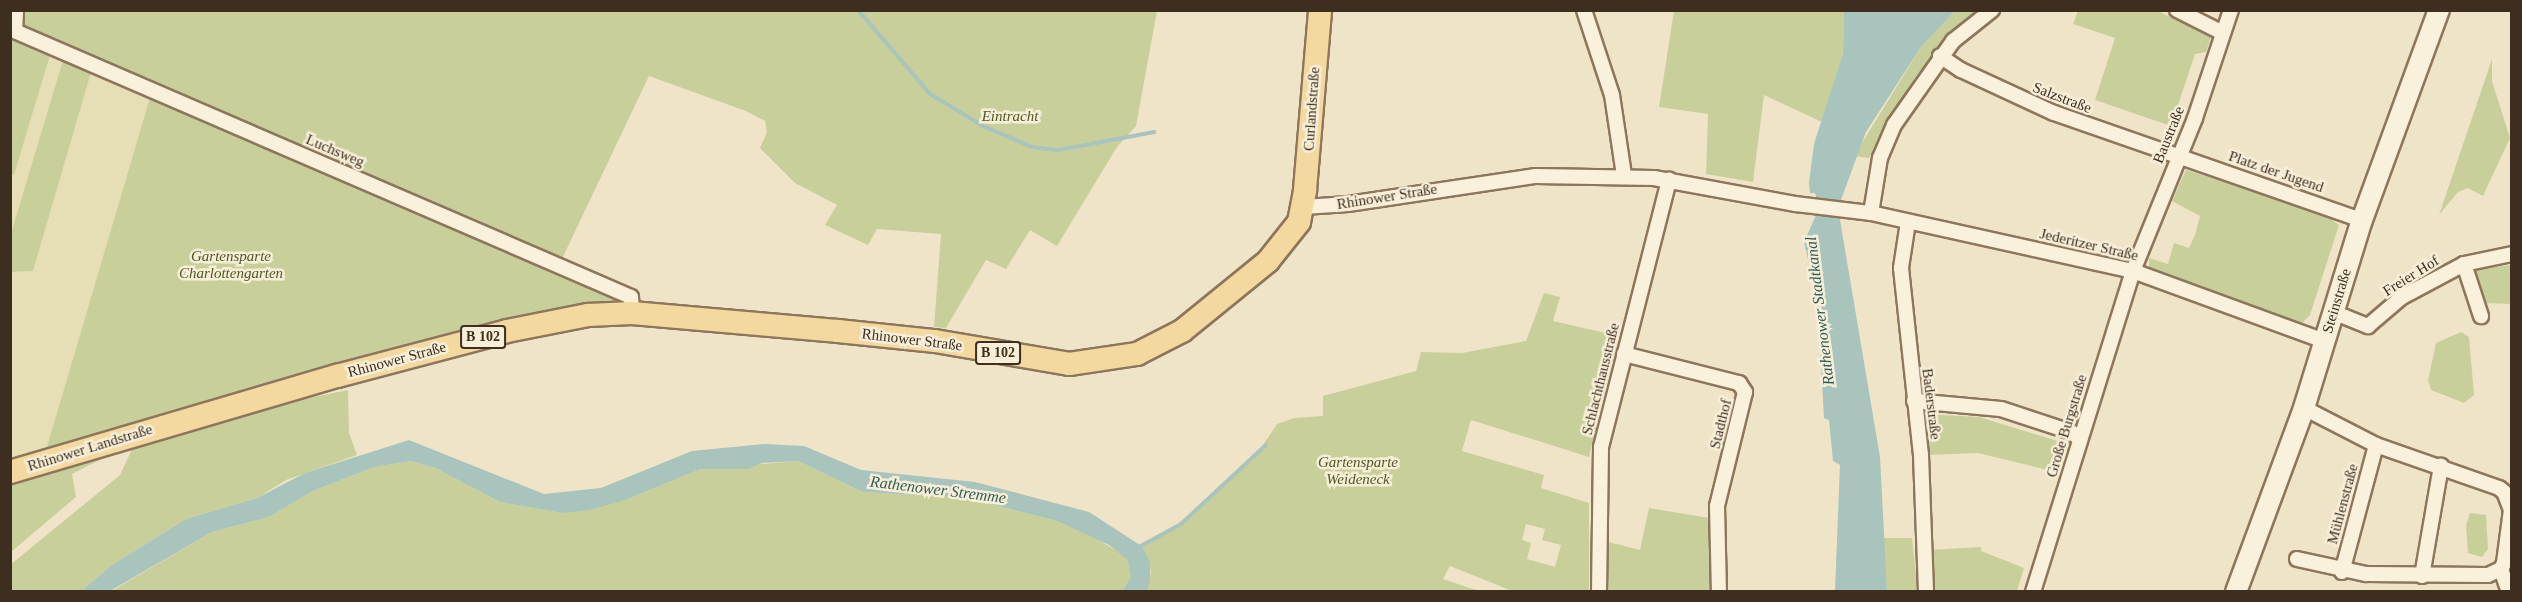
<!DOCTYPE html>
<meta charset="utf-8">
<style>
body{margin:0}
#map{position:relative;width:2522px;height:602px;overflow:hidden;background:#f0e4c8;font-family:Georgia,serif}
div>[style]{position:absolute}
.farmland>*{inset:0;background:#e6deb5}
.green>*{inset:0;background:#c9cf9b}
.water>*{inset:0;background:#a9c4bc}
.stream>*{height:4px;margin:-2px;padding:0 2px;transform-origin:2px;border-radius:2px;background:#a9c4bc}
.roads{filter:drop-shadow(2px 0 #8d765c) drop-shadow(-2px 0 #8d765c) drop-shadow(0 2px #8d765c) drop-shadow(0 -2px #8d765c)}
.street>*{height:14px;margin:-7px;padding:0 7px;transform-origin:7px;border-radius:7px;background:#faf1dc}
.secondary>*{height:20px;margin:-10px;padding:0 10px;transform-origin:10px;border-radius:10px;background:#faf1dc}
.primary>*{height:22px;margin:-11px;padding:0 11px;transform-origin:11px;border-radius:11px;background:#f3d9a0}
span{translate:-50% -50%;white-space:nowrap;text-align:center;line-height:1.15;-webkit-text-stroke:5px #f7eed8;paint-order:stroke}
.shield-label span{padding:2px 4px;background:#f7eed8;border:2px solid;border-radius:4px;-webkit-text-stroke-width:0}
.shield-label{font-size:14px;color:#3d2e20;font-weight:700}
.street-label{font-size:15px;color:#3d2e20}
.park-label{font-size:15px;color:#4d5a26;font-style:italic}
.water-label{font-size:16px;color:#2f5d5a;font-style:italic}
.frame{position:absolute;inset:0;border:12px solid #3d2e20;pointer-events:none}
</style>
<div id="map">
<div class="farmland">
<div style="clip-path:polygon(51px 52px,64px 57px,11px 237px,11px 174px,14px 174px)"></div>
<div style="clip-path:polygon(92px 69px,151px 94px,46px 450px,11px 461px,10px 272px,33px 271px)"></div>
</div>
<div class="green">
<div style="clip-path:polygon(19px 10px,1157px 11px,1136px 126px,1117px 147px,1057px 246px,1030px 230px,1006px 269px,986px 260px,946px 328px,934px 327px,941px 234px,877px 229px,868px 245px,825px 225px,837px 205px,795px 183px,760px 148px,767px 132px,765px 121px,746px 111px,649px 76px,561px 261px,150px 86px,149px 77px,141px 79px,21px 30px)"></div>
<div style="clip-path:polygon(1674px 11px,1844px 11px,1843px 53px,1822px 122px,1764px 95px,1753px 182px,1706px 174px,1708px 114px,1659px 107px)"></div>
<div style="clip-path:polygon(1955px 11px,1982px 11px,1945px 41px,1916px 76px,1869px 158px,1854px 156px,1921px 47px)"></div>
<div style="clip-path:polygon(2078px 11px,2158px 11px,2211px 37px,2206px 52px,2195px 54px,2171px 126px,2095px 100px,2115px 38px,2073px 24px)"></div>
<div style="clip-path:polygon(11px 35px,51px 52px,14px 175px,11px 174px)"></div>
<div style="clip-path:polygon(64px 57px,92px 69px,33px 271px,11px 272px,10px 237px)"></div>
<div style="clip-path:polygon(2492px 59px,2492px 81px,2510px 138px,2483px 196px,2468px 188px,2458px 192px,2439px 215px)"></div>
<div style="clip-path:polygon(151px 94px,619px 295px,618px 304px,46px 450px)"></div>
<div style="clip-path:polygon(2186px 170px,2321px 212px,2339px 225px,2310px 315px,2301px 324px,2149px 271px,2149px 258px,2168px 264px,2174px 243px,2189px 248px,2195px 235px,2200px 216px,2172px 201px)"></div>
<div style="clip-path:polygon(2511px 265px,2511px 304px,2484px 303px,2475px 269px)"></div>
<div style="clip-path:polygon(evenodd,1544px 293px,1560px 297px,1553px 321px,1619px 336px,1589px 457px,1471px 420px,1462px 451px,1544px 475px,1541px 488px,1589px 503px,1589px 591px,1512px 591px,1450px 566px,1443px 579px,1479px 591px,1147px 591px,1151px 572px,1143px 547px,1180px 523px,1259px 451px,1277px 424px,1294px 418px,1323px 416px,1323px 396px,1416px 371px,1421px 352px,1462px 353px,1526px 341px,1544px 293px,1526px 524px,1545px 529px,1542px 540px,1561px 545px,1555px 567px,1527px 559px,1531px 543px,1522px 540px,1526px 524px)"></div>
<div style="clip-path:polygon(2461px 332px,2469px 337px,2474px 395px,2464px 403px,2431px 390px,2428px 380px,2436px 343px)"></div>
<div style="clip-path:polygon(348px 390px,349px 433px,357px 455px,286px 480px,257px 498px,186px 519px,112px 565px,81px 591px,11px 591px,10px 565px,120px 475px,134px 445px,270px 406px)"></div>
<div style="clip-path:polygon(1923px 414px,1979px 417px,2061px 442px,2052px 471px,1978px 453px,1927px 455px)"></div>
<div style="clip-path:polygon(117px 451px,72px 474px,76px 497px,11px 552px,11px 480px)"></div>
<div style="clip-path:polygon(411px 461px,435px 468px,500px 502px,562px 513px,625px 500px,701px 469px,798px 461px,863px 492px,966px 498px,1057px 521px,1092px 536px,1122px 554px,1131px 563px,1131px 577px,1123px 592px,110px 592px,212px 532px,269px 517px,313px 491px,374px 467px)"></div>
<div style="clip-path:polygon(1649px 508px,1709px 518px,1713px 591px,1604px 592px,1605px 541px,1640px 550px)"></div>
<div style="clip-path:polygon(2470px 513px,2486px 515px,2488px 549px,2482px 557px,2468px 553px,2466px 525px)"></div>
<div style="clip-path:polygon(1883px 538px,1912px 538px,1918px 591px,1887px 591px)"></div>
<div style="clip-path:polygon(1981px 547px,1981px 551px,2024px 568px,2017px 591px,1931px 591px,1927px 550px)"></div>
</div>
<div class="water">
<div style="clip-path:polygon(1844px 11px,1955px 11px,1921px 47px,1866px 132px,1838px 208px,1880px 457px,1887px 591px,1835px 591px,1840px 465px,1833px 461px,1829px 420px,1824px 418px,1820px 344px,1824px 343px,1825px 334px,1804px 242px,1817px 213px,1818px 202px,1815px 193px,1810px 193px,1809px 183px,1814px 144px,1843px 53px)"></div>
<div style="clip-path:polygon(409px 440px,544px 494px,601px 488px,692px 451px,765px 444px,804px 446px,861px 470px,975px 482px,1089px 512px,1143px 547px,1150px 563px,1150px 581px,1147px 591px,1123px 591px,1131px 577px,1128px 560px,1109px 545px,1057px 521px,966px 498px,863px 492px,798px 461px,762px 463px,748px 469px,701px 469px,625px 500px,590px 510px,562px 513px,500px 502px,435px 468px,411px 461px,374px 467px,313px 491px,269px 517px,212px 532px,110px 591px,81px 591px,112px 565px,186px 519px,257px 498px,305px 473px)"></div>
</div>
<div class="stream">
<div style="left:858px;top:10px;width:111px;rotate:49.4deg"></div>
<div style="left:930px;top:94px;width:62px;rotate:31.1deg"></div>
<div style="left:983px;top:126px;width:53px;rotate:23.2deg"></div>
<div style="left:1032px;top:147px;width:26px;rotate:7deg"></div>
<div style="left:1058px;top:150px;width:98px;rotate:-10.6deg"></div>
<div style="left:1139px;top:547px;width:48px;rotate:-28.7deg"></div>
<div style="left:1181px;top:524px;width:116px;rotate:-42.9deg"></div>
</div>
<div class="roads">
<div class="street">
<div style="left:1584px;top:10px;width:89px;rotate:71.8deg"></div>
<div style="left:1612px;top:95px;width:81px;rotate:81.5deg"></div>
<div style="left:2177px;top:10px;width:51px;rotate:26.6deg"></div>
<div style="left:10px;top:29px;width:676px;rotate:23.34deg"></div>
<div style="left:631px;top:297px;width:16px;rotate:86deg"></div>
<div style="left:15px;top:31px;width:21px;rotate:-87deg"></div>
<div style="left:1940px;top:56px;width:25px;rotate:34deg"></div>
<div style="left:1961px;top:70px;width:102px;rotate:24.8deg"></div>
<div style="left:2054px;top:113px;width:326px;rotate:19.2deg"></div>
<div style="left:1304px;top:207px;width:44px;rotate:-3.9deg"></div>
<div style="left:1348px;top:204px;width:190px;rotate:-8.5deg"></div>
<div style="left:1536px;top:176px;width:118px;rotate:1deg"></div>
<div style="left:1654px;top:178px;width:143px;rotate:10.4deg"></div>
<div style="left:1795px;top:204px;width:77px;rotate:6.8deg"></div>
<div style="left:1871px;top:213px;width:268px;rotate:12.5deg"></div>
<div style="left:2133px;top:271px;width:203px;rotate:20.1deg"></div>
<div style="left:1871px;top:213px;width:56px;rotate:-80.7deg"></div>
<div style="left:1880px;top:158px;width:36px;rotate:-67deg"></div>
<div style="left:1894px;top:125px;width:103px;rotate:-54.9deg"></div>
<div style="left:1953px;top:41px;width:50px;rotate:-38.5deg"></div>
<div style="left:1908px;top:222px;width:47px;rotate:98.7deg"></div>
<div style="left:1901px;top:268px;width:188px;rotate:83.9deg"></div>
<div style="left:1921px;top:455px;width:137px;rotate:87.9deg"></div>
<div style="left:2464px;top:264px;width:55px;rotate:71.9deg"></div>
<div style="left:2333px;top:312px;width:38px;rotate:22deg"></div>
<div style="left:2368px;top:326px;width:45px;rotate:-40.5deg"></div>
<div style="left:2402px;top:297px;width:70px;rotate:-28deg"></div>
<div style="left:2464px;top:264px;width:49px;rotate:-11.8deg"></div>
<div style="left:1624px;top:354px;width:119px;rotate:14.2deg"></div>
<div style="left:1739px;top:383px;width:11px;rotate:56deg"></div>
<div style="left:1745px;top:392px;width:117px;rotate:103.8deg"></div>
<div style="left:1717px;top:506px;width:86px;rotate:88.7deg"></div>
<div style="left:1914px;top:401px;width:87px;rotate:5.3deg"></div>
<div style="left:2001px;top:409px;width:74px;rotate:18.2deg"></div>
<div style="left:2071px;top:432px;width:11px;rotate:38deg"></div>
<div style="left:2297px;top:559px;width:71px;rotate:12.3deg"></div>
<div style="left:2366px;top:574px;width:122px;rotate:0.5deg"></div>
<div style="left:2488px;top:575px;width:14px;rotate:-25deg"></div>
<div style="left:2501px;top:569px;width:7px;rotate:-63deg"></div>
<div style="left:2504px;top:563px;width:53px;rotate:-82.5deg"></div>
<div style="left:2511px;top:510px;width:19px;rotate:-111deg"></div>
<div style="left:2504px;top:492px;width:6px;rotate:-141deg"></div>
<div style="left:2499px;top:488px;width:130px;rotate:-160.7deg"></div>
<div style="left:2376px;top:445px;width:81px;rotate:-152.8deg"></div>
<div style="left:2501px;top:569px;width:24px;rotate:71deg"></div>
<div style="left:2342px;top:572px;width:131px;rotate:-75deg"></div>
<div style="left:2422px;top:576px;width:112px;rotate:-80.2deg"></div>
<div style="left:1599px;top:592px;width:145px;rotate:-89.2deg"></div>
<div style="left:1601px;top:447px;width:276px;rotate:-75.7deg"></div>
<div style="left:2033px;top:592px;width:336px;rotate:-72.7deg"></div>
<div style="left:2133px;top:271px;width:165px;rotate:-67.9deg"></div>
<div style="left:2195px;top:118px;width:114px;rotate:-71.6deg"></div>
</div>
<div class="secondary">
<div style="left:2236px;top:592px;width:196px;rotate:-69.7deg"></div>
<div style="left:2304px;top:408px;width:197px;rotate:-72.9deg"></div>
<div style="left:2362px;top:220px;width:224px;rotate:-69.9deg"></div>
</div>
<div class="primary">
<div style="left:10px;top:472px;width:341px;rotate:-16.4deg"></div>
<div style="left:337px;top:376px;width:176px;rotate:-14.8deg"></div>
<div style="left:507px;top:331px;width:83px;rotate:-11.2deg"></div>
<div style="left:588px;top:315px;width:44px;rotate:-2.6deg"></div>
<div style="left:632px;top:313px;width:207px;rotate:5deg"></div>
<div style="left:838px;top:331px;width:98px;rotate:5.9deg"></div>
<div style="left:935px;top:341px;width:136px;rotate:9.7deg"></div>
<div style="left:1069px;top:364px;width:69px;rotate:-8.4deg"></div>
<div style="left:1137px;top:354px;width:51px;rotate:-27.1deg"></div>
<div style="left:1182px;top:331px;width:111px;rotate:-39.1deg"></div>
<div style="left:1268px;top:261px;width:50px;rotate:-51.5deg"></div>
<div style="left:1299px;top:222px;width:33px;rotate:-79deg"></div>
<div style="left:1305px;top:190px;width:181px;rotate:-85.2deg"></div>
</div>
</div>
<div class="shield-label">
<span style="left:483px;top:337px">B 102</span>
<span style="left:998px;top:353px">B 102</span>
</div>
<div class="street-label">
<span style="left:2062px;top:98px;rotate:21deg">Salzstraße</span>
<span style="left:1312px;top:109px;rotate:-86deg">Curlandstraße</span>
<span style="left:2169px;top:135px;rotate:-68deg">Baustraße</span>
<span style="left:335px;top:151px;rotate:23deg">Luchsweg</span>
<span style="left:2276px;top:172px;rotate:19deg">Platz der Jugend</span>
<span style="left:1387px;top:197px;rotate:-9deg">Rhinower Straße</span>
<span style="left:2089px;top:245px;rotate:13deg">Jederitzer Straße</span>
<span style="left:2411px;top:276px;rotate:-32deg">Freier Hof</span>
<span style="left:2337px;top:301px;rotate:-73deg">Steinstraße</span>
<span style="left:912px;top:340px;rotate:7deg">Rhinower Straße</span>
<span style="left:397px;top:360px;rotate:-15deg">Rhinower Straße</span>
<span style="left:1601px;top:379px;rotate:-76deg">Schlachthausstraße</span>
<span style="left:1931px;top:404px;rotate:83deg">Baderstraße</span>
<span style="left:1721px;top:424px;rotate:-76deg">Stadthof</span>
<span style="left:2067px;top:426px;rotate:-73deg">Große Burgstraße</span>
<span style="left:90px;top:448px;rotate:-17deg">Rhinower Landstraße</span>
<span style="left:2343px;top:504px;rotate:-75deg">Mühlenstraße</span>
</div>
<div class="park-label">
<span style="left:1010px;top:117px">Eintracht</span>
<span style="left:231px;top:265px">Gartensparte<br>Charlottengarten</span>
<span style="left:1358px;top:471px">Gartensparte<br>Weideneck</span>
</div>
<div class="water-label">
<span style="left:1820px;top:311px;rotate:-97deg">Rathenower Stadtkanal</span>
<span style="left:938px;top:490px;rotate:7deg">Rathenower Stremme</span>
</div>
<div class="frame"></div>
</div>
